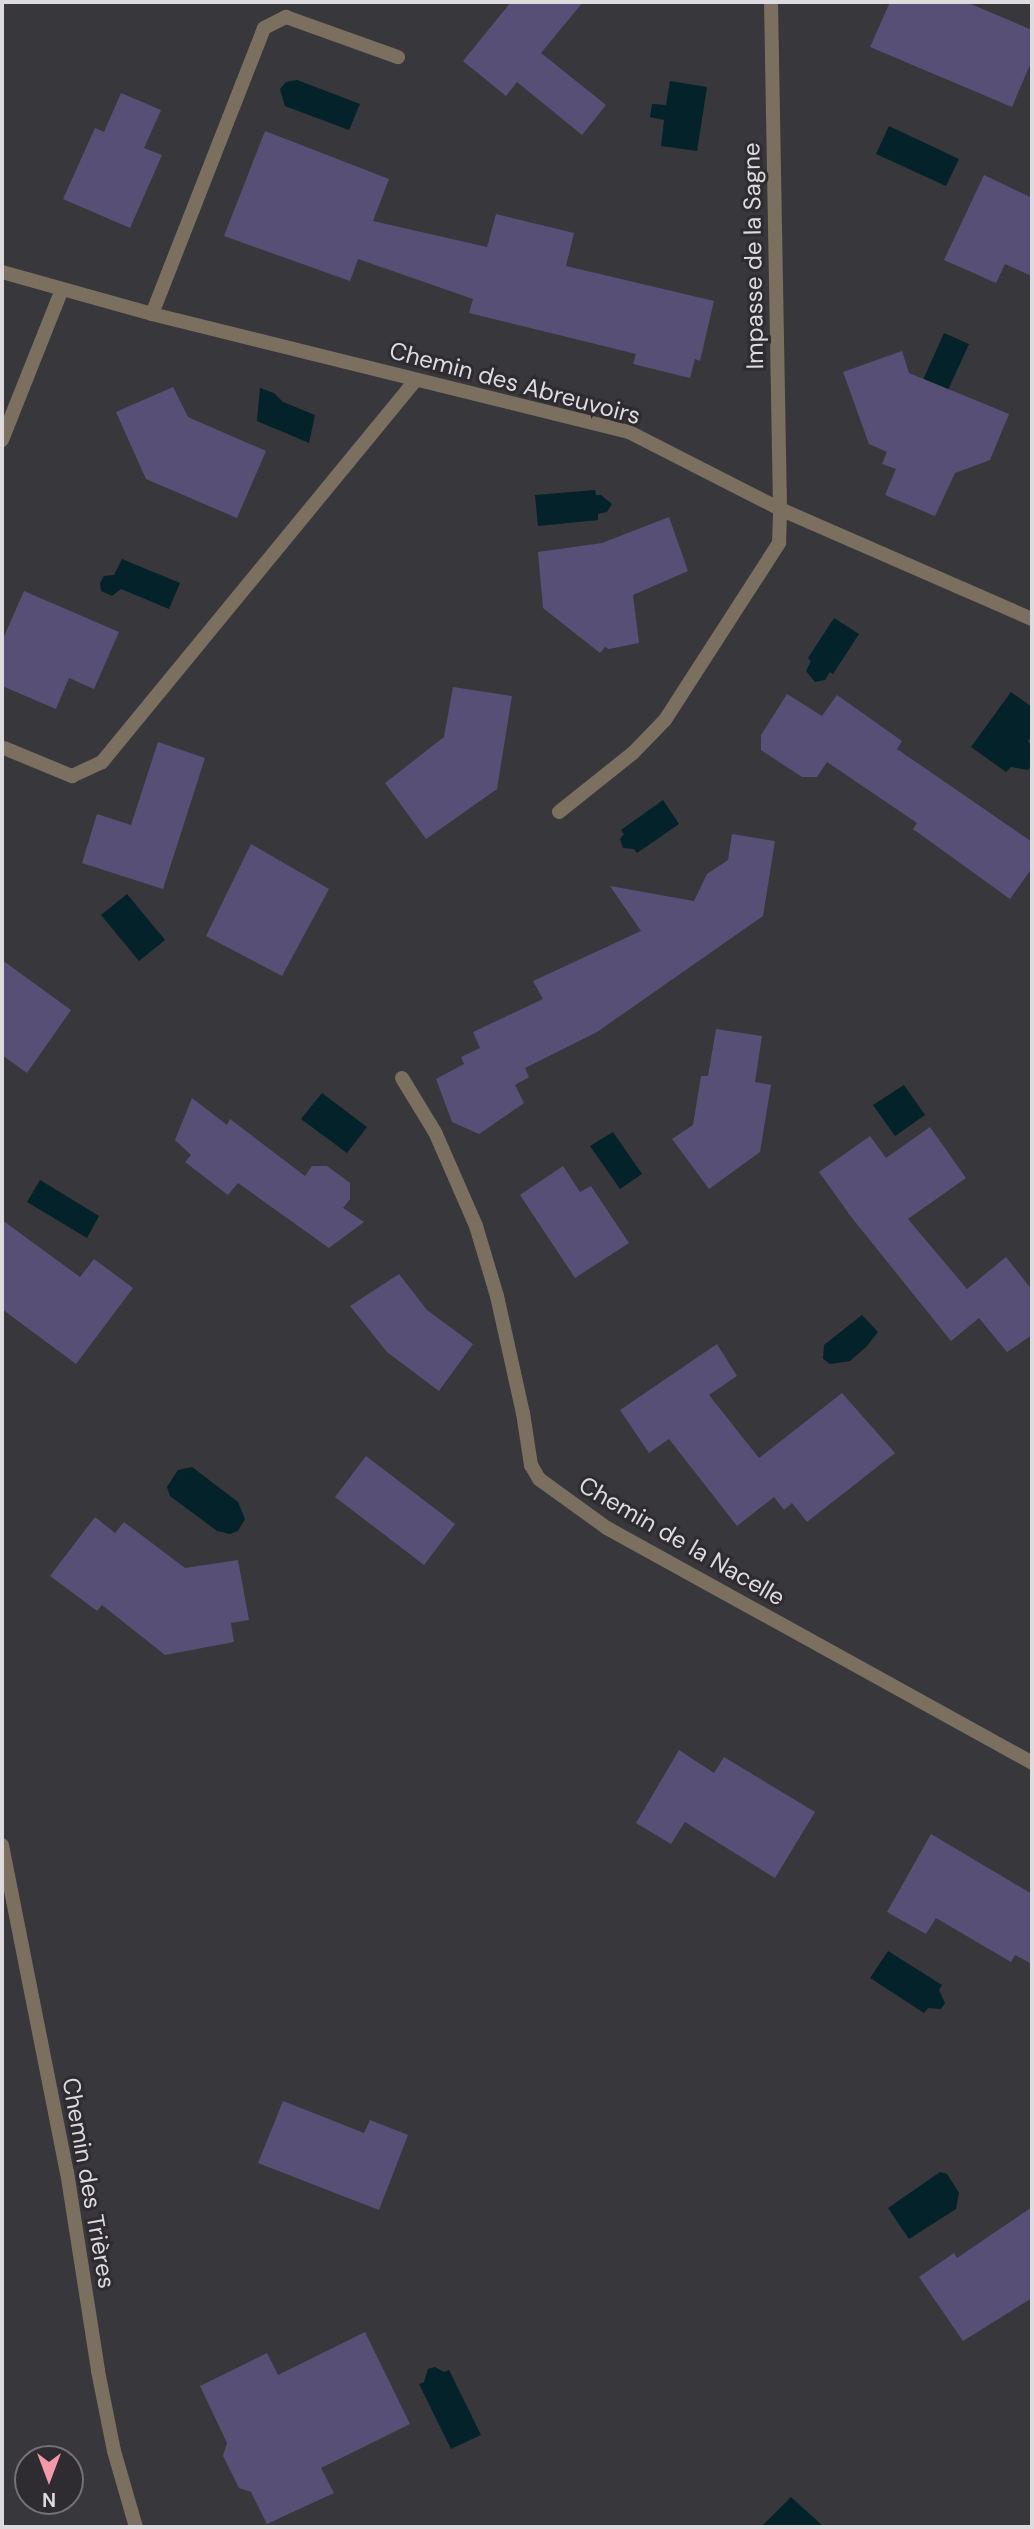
<!DOCTYPE html>
<meta charset="utf-8">
<style>
body{margin:0}
#map{position:relative;width:1034px;height:2529px;overflow:hidden;background:#38373b;font-family:"DM Sans",sans-serif}
div>[style]{position:absolute}
.water>*{inset:0;background:#032229}
.building>*{inset:0;background:#584f76}
.service>*{height:14px;margin:-7px;padding:0 7px;transform-origin:7px;border-radius:7px;background:#7b6f5f}
.minor>*{height:14px;margin:-7px;padding:0 7px;transform-origin:7px;border-radius:7px;background:#7b6f5f}
span{translate:-50% -50%;white-space:nowrap;text-align:center;line-height:1.15;-webkit-text-stroke:6px #2e2c30;paint-order:stroke}
.street-label{font-size:24px;color:#dddbde}
.frame{position:absolute;inset:0;border:4px solid #dddbde;pointer-events:none}
.north{position:absolute;left:14px;top:2445px;width:70px;height:70px;box-sizing:border-box;background:#2e2c30;border:2px solid #747276;border-radius:50%;rotate:180deg;font-size:19px;font-weight:700;line-height:28px;text-align:center;color:#dddbde}
.north::after{content:'';display:block;margin:auto;width:24px;height:32px;background:#f39aaa;clip-path:polygon(50% 0,100% 100%,50% 72%,0 100%)}
</style>
<div id="map">
<div class="water">
<div style="clip-path:polygon(297px 80px,360px 104px,349px 130px,285px 106px,280px 89px,286px 82px)"></div>
<div style="clip-path:polygon(670px 81px,707px 87px,697px 151px,661px 146px,664px 120px,650px 117px,652px 104px,666px 105px)"></div>
<div style="clip-path:polygon(889px 126px,959px 159px,946px 186px,876px 154px)"></div>
<div style="clip-path:polygon(944px 333px,969px 344px,947px 392px,923px 380px)"></div>
<div style="clip-path:polygon(260px 388px,274px 393px,283px 402px,315px 415px,309px 443px,257px 421px)"></div>
<div style="clip-path:polygon(595px 490px,596px 495px,601px 495px,612px 504px,607px 512px,598px 514px,598px 520px,538px 526px,535px 495px)"></div>
<div style="clip-path:polygon(122px 559px,180px 583px,169px 609px,121px 589px,112px 596px,101px 591px,100px 583px,104px 576px,114px 575px)"></div>
<div style="clip-path:polygon(834px 618px,859px 634px,833px 674px,830px 672px,825px 680px,815px 682px,806px 671px,811px 661px,808px 658px)"></div>
<div style="clip-path:polygon(1011px 692px,1032px 707px,1032px 735px,1028px 741px,1032px 747px,1032px 764px,1028px 770px,1011px 767px,1006px 772px,971px 747px)"></div>
<div style="clip-path:polygon(663px 800px,679px 824px,637px 853px,634px 849px,623px 848px,620px 839px,624px 834px,621px 830px)"></div>
<div style="clip-path:polygon(127px 894px,165px 940px,139px 961px,101px 915px)"></div>
<div style="clip-path:polygon(904px 1085px,925px 1115px,895px 1136px,873px 1105px)"></div>
<div style="clip-path:polygon(322px 1093px,367px 1127px,347px 1153px,301px 1119px)"></div>
<div style="clip-path:polygon(613px 1132px,642px 1174px,620px 1189px,590px 1146px)"></div>
<div style="clip-path:polygon(40px 1180px,99px 1216px,87px 1238px,27px 1202px)"></div>
<div style="clip-path:polygon(862px 1315px,878px 1332px,867px 1346px,850px 1361px,830px 1364px,823px 1359px,824px 1345px)"></div>
<div style="clip-path:polygon(192px 1467px,238px 1502px,245px 1519px,238px 1531px,230px 1534px,217px 1531px,170px 1496px,167px 1487px,178px 1470px)"></div>
<div style="clip-path:polygon(888px 1951px,942px 1985px,939px 1990px,945px 2003px,941px 2009px,928px 2008px,924px 2013px,870px 1978px)"></div>
<div style="clip-path:polygon(940px 2172px,947px 2174px,959px 2193px,956px 2209px,909px 2239px,888px 2208px)"></div>
<div style="clip-path:polygon(435px 2367px,444px 2372px,449px 2370px,481px 2435px,451px 2449px,419px 2384px,424px 2382px,428px 2369px)"></div>
<div style="clip-path:polygon(791px 2497px,824px 2527px,761px 2527px)"></div>
</div>
<div class="building">
<div style="clip-path:polygon(511px 2px,583px 2px,541px 53px,606px 105px,582px 135px,517px 82px,506px 96px,463px 61px)"></div>
<div style="clip-path:polygon(890px 2px,966px 2px,1032px 30px,1032px 60px,1012px 107px,870px 47px)"></div>
<div style="clip-path:polygon(121px 93px,161px 110px,144px 148px,162px 155px,130px 228px,63px 199px,95px 128px,104px 132px)"></div>
<div style="clip-path:polygon(265px 131px,389px 179px,373px 221px,487px 247px,496px 214px,574px 233px,566px 266px,714px 301px,700px 361px,695px 359px,690px 378px,633px 364px,636px 354px,469px 313px,473px 299px,358px 259px,350px 281px,224px 236px)"></div>
<div style="clip-path:polygon(984px 175px,1032px 198px,1032px 276px,1005px 264px,996px 283px,944px 260px)"></div>
<div style="clip-path:polygon(902px 351px,909px 373px,1009px 414px,990px 460px,955px 473px,935px 516px,885px 495px,896px 469px,882px 464px,887px 452px,869px 444px,843px 372px)"></div>
<div style="clip-path:polygon(173px 387px,188px 417px,266px 451px,237px 518px,146px 479px,116px 412px)"></div>
<div style="clip-path:polygon(669px 517px,688px 571px,633px 595px,639px 643px,609px 649px,605px 647px,600px 653px,543px 608px,538px 552px,602px 543px)"></div>
<div style="clip-path:polygon(24px 591px,119px 632px,94px 689px,69px 678px,56px 709px,2px 686px,2px 641px)"></div>
<div style="clip-path:polygon(453px 687px,512px 696px,497px 789px,426px 839px,385px 783px,444px 737px)"></div>
<div style="clip-path:polygon(787px 694px,822px 716px,837px 695px,902px 741px,897px 749px,1032px 842px,1032px 868px,1010px 899px,913px 829px,917px 823px,827px 762px,817px 777px,802px 777px,761px 750px,761px 735px)"></div>
<div style="clip-path:polygon(158px 742px,205px 758px,163px 889px,82px 863px,97px 814px,131px 825px)"></div>
<div style="clip-path:polygon(732px 834px,775px 841px,763px 916px,597px 1032px,525px 1068px,529px 1077px,515px 1085px,524px 1103px,479px 1134px,452px 1122px,436px 1079px,464px 1064px,461px 1057px,480px 1048px,473px 1032px,543px 999px,533px 981px,641px 931px,610px 886px,694px 901px,707px 874px,728px 860px)"></div>
<div style="clip-path:polygon(251px 844px,329px 889px,282px 976px,206px 936px)"></div>
<div style="clip-path:polygon(2px 960px,71px 1010px,27px 1073px,2px 1055px)"></div>
<div style="clip-path:polygon(716px 1029px,762px 1036px,755px 1082px,771px 1085px,760px 1152px,709px 1189px,672px 1139px,693px 1125px,701px 1076px,708px 1076px)"></div>
<div style="clip-path:polygon(192px 1098px,227px 1125px,230px 1119px,305px 1176px,312px 1166px,327px 1166px,350px 1183px,350px 1199px,343px 1208px,364px 1222px,329px 1248px,238px 1183px,228px 1195px,185px 1162px,191px 1155px,175px 1140px)"></div>
<div style="clip-path:polygon(930px 1127px,966px 1178px,908px 1219px,967px 1289px,1006px 1257px,1032px 1290px,1032px 1335px,1007px 1352px,979px 1318px,951px 1341px,852px 1218px,819px 1172px,870px 1136px,886px 1158px)"></div>
<div style="clip-path:polygon(563px 1166px,580px 1192px,591px 1186px,629px 1243px,575px 1278px,520px 1195px)"></div>
<div style="clip-path:polygon(2px 1220px,80px 1277px,94px 1259px,133px 1288px,76px 1364px,2px 1309px)"></div>
<div style="clip-path:polygon(399px 1274px,427px 1310px,473px 1344px,439px 1391px,387px 1352px,350px 1306px)"></div>
<div style="clip-path:polygon(717px 1344px,737px 1376px,709px 1395px,759px 1458px,842px 1393px,895px 1453px,807px 1522px,792px 1503px,784px 1510px,774px 1497px,737px 1526px,669px 1439px,649px 1453px,620px 1410px)"></div>
<div style="clip-path:polygon(366px 1456px,455px 1524px,424px 1565px,335px 1497px)"></div>
<div style="clip-path:polygon(95px 1517px,115px 1533px,124px 1522px,185px 1568px,238px 1560px,249px 1620px,231px 1623px,234px 1642px,165px 1655px,102px 1605px,97px 1611px,50px 1576px)"></div>
<div style="clip-path:polygon(679px 1750px,714px 1773px,724px 1757px,815px 1812px,775px 1878px,685px 1822px,671px 1844px,636px 1823px)"></div>
<div style="clip-path:polygon(931px 1834px,1032px 1894px,1032px 1964px,1015px 1955px,1011px 1962px,936px 1918px,926px 1934px,887px 1912px)"></div>
<div style="clip-path:polygon(283px 2101px,364px 2133px,370px 2120px,408px 2135px,379px 2210px,258px 2163px)"></div>
<div style="clip-path:polygon(1032px 2207px,1032px 2298px,963px 2341px,919px 2277px,954px 2253px,957px 2258px)"></div>
<div style="clip-path:polygon(365px 2332px,410px 2424px,321px 2468px,334px 2493px,267px 2524px,251px 2492px,239px 2488px,223px 2456px,227px 2443px,200px 2386px,267px 2353px,278px 2375px)"></div>
</div>
<div class="service">
<div style="left:152px;top:314px;width:307px;rotate:-68.6deg"></div>
<div style="left:264px;top:28px;width:25px;rotate:-27deg"></div>
<div style="left:286px;top:17px;width:119px;rotate:19.7deg"></div>
<div style="left:2px;top:440px;width:162px;rotate:-68.3deg"></div>
<div style="left:4px;top:748px;width:74px;rotate:22.4deg"></div>
<div style="left:72px;top:776px;width:33px;rotate:-25deg"></div>
<div style="left:102px;top:762px;width:494px;rotate:-50.6deg"></div>
<div style="left:559px;top:812px;width:95px;rotate:-38.6deg"></div>
<div style="left:633px;top:753px;width:46px;rotate:-45.9deg"></div>
<div style="left:665px;top:720px;width:211px;rotate:-57.2deg"></div>
<div style="left:779px;top:543px;width:34px;rotate:-88deg"></div>
</div>
<div class="minor">
<div style="left:771px;top:2px;width:507px;rotate:88.98deg"></div>
<div style="left:2px;top:272px;width:156px;rotate:15.6deg"></div>
<div style="left:152px;top:314px;width:491px;rotate:13.9deg"></div>
<div style="left:629px;top:432px;width:169px;rotate:27deg"></div>
<div style="left:780px;top:509px;width:275px;rotate:23.6deg"></div>
<div style="left:402px;top:1078px;width:63px;rotate:58.6deg"></div>
<div style="left:435px;top:1132px;width:103px;rotate:66.4deg"></div>
<div style="left:476px;top:1226px;width:73px;rotate:73.3deg"></div>
<div style="left:497px;top:1296px;width:120px;rotate:77.5deg"></div>
<div style="left:523px;top:1413px;width:53px;rotate:81.3deg"></div>
<div style="left:531px;top:1465px;width:16px;rotate:60deg"></div>
<div style="left:539px;top:1479px;width:84px;rotate:35.8deg"></div>
<div style="left:607px;top:1528px;width:486px;rotate:28.9deg"></div>
<div style="left:2px;top:1845px;width:333px;rotate:78.8deg"></div>
<div style="left:67px;top:2172px;width:201px;rotate:81.1deg"></div>
<div style="left:98px;top:2371px;width:82px;rotate:78.7deg"></div>
<div style="left:114px;top:2451px;width:79px;rotate:73.9deg"></div>
</div>
<div class="street-label">
<span style="left:753px;top:256px;rotate:-91deg">Impasse de la Sagne</span>
<span style="left:515px;top:383px;rotate:15deg">Chemin des Abreuvoirs</span>
<span style="left:682px;top:1541px;rotate:30deg">Chemin de la Nacelle</span>
<span style="left:89px;top:2183px;rotate:80deg">Chemin des Trières</span>
</div>
<div class="frame"></div>
<div class="north">N</div>
</div>
